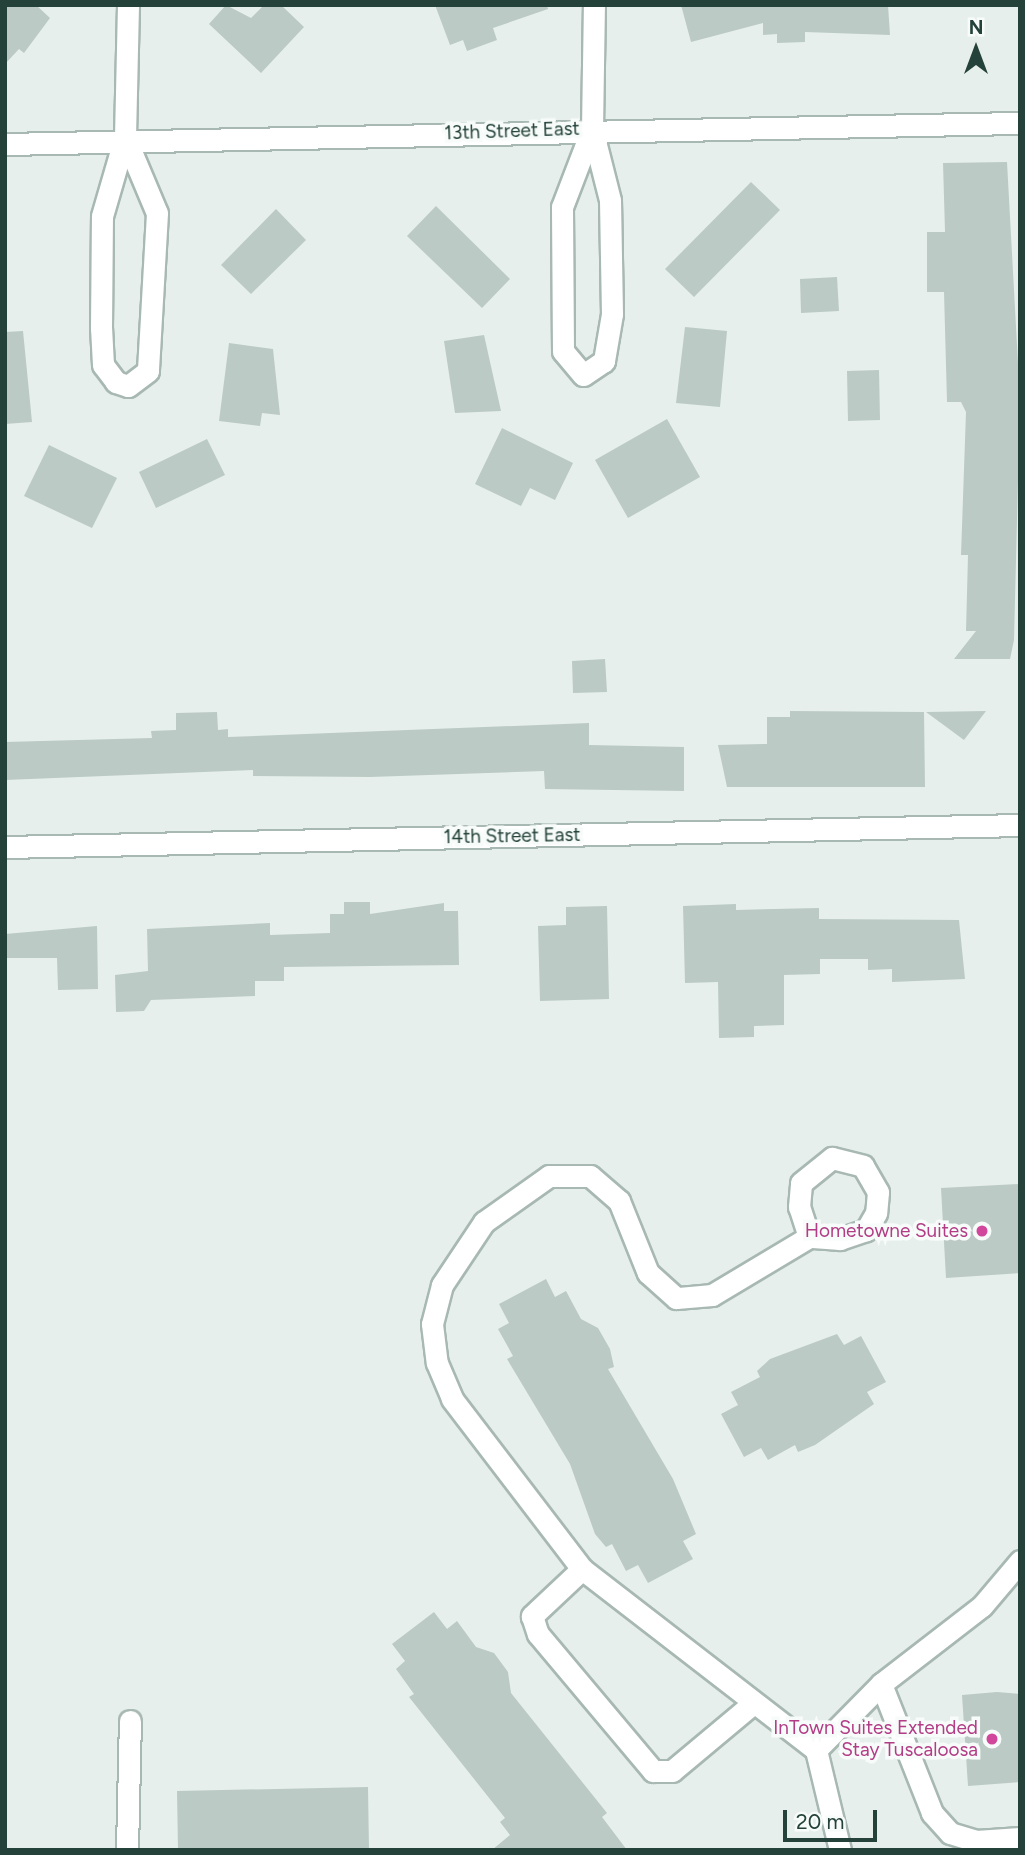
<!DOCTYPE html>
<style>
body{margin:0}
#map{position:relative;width:1025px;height:1855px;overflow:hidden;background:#e6efeb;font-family:Figtree,sans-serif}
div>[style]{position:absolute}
.building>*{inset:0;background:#bbcac4}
.roads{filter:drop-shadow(2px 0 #a8b8b2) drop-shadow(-2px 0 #a8b8b2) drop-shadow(0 2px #a8b8b2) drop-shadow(0 -2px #a8b8b2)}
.minor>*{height:21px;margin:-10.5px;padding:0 10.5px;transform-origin:10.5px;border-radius:10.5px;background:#fff}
.dots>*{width:19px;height:19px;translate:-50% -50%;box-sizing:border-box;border:4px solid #f7fbf9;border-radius:50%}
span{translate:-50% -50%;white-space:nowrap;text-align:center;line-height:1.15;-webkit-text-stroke:7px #f7fbf9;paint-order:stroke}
.street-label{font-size:19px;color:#24423a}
.hotel-label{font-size:19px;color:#b23c85}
.right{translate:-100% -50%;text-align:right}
.frame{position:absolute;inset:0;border:7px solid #24423a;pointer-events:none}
.north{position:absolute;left:941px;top:14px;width:70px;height:70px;-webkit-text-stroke:5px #f7fbf9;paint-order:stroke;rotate:0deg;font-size:19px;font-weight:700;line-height:28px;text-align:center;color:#24423a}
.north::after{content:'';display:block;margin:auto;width:24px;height:32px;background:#24423a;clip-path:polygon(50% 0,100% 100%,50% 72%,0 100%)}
.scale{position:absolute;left:783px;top:1810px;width:94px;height:32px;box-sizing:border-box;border:4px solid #24423a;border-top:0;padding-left:9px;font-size:21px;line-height:24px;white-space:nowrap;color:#24423a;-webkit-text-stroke:5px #f7fbf9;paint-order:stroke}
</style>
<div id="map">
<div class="building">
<div style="clip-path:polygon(5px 5px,36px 5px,50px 18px,24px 53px,19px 49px,5px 64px)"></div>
<div style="clip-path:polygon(226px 5px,251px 18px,264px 5px,281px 5px,304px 27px,261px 73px,209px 24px)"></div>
<div style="clip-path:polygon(435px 5px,547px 5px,548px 9px,493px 28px,497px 40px,467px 51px,463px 40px,450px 45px)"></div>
<div style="clip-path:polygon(681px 5px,888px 5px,890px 35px,805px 32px,805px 42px,777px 43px,777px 34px,763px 35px,763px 23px,691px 42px)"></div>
<div style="clip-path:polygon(1007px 162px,1020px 400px,1014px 640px,1010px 659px,954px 659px,976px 631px,966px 631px,968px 555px,961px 555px,966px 412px,961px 402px,947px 402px,944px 292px,927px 292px,927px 232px,945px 232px,943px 163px)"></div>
<div style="clip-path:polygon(751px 182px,780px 210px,694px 297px,665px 269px)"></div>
<div style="clip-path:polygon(436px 206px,510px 279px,482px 308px,407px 236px)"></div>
<div style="clip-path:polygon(276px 209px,306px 240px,251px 294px,221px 265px)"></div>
<div style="clip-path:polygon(837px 277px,839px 311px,801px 313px,800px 279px)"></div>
<div style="clip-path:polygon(685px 327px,727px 331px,720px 407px,676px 403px)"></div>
<div style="clip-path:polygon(23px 331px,32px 422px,5px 424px,5px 332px)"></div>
<div style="clip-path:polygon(484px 335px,501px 411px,455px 413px,444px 341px)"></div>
<div style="clip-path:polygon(229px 343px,273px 349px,280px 415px,262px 413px,260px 426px,219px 421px)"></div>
<div style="clip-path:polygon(879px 370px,880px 420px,848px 421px,847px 371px)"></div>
<div style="clip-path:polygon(667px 419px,700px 477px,628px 518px,595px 460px)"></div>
<div style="clip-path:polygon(502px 428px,573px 463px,555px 500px,530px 488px,521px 506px,475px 484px)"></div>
<div style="clip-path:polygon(207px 439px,225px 475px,156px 508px,139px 472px)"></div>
<div style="clip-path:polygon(49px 445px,117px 478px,92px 528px,24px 496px)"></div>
<div style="clip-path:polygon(605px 659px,607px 692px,573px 693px,572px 661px)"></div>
<div style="clip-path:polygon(790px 711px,924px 712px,925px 787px,727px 787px,718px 745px,767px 744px,767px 717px,790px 717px)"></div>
<div style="clip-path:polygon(986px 711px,964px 740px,926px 712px)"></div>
<div style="clip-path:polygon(217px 712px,218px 730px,228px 729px,228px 737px,589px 723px,589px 745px,684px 747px,684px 791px,545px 789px,544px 771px,370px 777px,253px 776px,253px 770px,5px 780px,5px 742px,152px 738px,151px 731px,176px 730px,176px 713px)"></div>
<div style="clip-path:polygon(344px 902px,370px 902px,370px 914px,444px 903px,444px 911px,458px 911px,459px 965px,284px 967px,284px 981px,255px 981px,255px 996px,151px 1000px,144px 1011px,116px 1012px,115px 975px,148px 971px,147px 929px,270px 923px,270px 935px,330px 933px,330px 914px,344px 914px)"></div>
<div style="clip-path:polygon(736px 904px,736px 910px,819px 908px,819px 919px,959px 920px,965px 979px,892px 982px,892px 969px,868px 970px,868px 959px,820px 959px,820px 974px,784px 975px,784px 1025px,754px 1026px,754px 1037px,719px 1038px,718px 982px,685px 983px,683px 906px)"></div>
<div style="clip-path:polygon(607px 906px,609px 999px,540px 1001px,538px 926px,566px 925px,566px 907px)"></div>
<div style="clip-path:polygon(97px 926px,98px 989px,58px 990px,57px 958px,5px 958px,5px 934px)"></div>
<div style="clip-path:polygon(1020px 1184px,1020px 1273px,946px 1278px,941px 1188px)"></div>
<div style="clip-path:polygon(546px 1279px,555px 1297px,566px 1291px,581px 1319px,598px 1328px,610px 1349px,614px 1367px,608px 1369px,673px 1479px,696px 1534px,683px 1541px,693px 1559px,648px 1583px,638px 1565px,626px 1571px,612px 1544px,606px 1547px,595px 1534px,570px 1464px,507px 1359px,513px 1356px,498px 1329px,509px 1323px,499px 1304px)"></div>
<div style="clip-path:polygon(837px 1334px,844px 1345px,861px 1336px,886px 1382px,867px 1392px,874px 1404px,815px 1445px,798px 1452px,795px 1445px,768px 1460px,761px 1448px,744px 1457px,721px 1414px,738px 1405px,731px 1392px,760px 1377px,757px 1371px,770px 1359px)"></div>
<div style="clip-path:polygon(434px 1612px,447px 1629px,457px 1621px,476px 1647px,494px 1653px,508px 1672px,511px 1693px,607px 1813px,602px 1817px,627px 1850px,492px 1850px,510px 1835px,500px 1822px,505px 1818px,409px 1697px,414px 1694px,396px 1669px,405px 1661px,392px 1644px)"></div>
<div style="clip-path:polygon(997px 1692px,1020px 1694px,1020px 1782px,968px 1786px,962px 1695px)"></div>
<div style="clip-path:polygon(368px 1787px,369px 1850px,178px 1850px,177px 1791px)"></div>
</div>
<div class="roads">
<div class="minor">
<div style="left:592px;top:129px;width:73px;rotate:75.8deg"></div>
<div style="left:610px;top:200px;width:114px;rotate:89deg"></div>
<div style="left:612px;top:314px;width:48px;rotate:99.7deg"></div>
<div style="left:604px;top:361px;width:25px;rotate:146deg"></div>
<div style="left:583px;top:375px;width:31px;rotate:-130deg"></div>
<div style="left:563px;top:351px;width:144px;rotate:-90.4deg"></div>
<div style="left:562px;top:207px;width:84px;rotate:-69deg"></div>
<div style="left:592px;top:129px;width:124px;rotate:-89.1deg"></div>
<div style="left:125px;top:137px;width:82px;rotate:67.2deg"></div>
<div style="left:157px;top:213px;width:158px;rotate:93.3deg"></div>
<div style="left:148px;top:371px;width:25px;rotate:143deg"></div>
<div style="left:128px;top:386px;width:13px;rotate:-162deg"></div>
<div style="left:116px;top:382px;width:21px;rotate:-127deg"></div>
<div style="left:103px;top:365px;width:37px;rotate:-93deg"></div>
<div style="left:101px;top:328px;width:112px;rotate:-89.5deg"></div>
<div style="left:102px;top:216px;width:82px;rotate:-73.8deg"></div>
<div style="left:125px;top:137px;width:132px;rotate:-88.7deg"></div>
<div style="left:5px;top:144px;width:1015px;rotate:-1.19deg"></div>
<div style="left:5px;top:847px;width:1015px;rotate:-1.24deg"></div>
<div style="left:832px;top:1158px;width:32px;rotate:14deg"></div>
<div style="left:863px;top:1166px;width:30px;rotate:60deg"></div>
<div style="left:878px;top:1192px;width:21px;rotate:95deg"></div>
<div style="left:876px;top:1213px;width:20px;rotate:120deg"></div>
<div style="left:866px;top:1230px;width:28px;rotate:161deg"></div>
<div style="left:840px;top:1239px;width:31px;rotate:-176deg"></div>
<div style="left:809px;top:1237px;width:32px;rotate:-108deg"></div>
<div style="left:799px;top:1207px;width:24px;rotate:-85deg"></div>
<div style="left:801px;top:1183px;width:40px;rotate:-39deg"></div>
<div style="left:809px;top:1237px;width:113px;rotate:149.1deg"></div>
<div style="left:712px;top:1295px;width:36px;rotate:175deg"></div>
<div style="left:676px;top:1298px;width:38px;rotate:-138deg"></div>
<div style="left:648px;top:1273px;width:78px;rotate:-111.9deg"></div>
<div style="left:619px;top:1201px;width:38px;rotate:-139deg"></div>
<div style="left:590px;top:1176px;width:41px;rotate:180deg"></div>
<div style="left:549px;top:1176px;width:80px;rotate:144.7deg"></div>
<div style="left:484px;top:1222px;width:76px;rotate:123.7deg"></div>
<div style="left:442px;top:1285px;width:40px;rotate:104.4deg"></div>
<div style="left:432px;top:1324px;width:39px;rotate:83deg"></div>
<div style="left:437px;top:1363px;width:39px;rotate:67deg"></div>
<div style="left:452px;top:1399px;width:214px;rotate:52.6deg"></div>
<div style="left:582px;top:1569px;width:296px;rotate:37.7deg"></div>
<div style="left:816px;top:1750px;width:103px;rotate:76.5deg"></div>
<div style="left:582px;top:1569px;width:69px;rotate:136.8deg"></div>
<div style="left:532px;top:1616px;width:19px;rotate:72deg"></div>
<div style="left:538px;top:1634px;width:179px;rotate:50deg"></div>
<div style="left:653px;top:1771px;width:19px"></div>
<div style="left:672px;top:1771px;width:103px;rotate:-39.9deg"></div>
<div style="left:881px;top:1684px;width:139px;rotate:68.4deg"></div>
<div style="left:932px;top:1813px;width:27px;rotate:48deg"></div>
<div style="left:950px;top:1833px;width:27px;rotate:17deg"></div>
<div style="left:976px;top:1841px;width:44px;rotate:-3.9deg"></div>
<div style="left:816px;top:1750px;width:93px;rotate:-45.4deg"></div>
<div style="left:881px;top:1684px;width:128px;rotate:-37.7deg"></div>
<div style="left:982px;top:1606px;width:59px;rotate:-49.8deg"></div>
<div style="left:127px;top:1850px;width:129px;rotate:-88.7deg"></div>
</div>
</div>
<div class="dots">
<div style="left:982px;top:1231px;background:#d1479c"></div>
<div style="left:992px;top:1739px;background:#d1479c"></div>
</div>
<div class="street-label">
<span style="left:512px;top:131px;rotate:-2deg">13th Street East</span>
<span style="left:512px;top:836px;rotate:-1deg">14th Street East</span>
</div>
<div class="hotel-label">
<span class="right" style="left:968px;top:1231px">Hometowne Suites</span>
<span class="right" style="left:978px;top:1739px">InTown Suites Extended<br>Stay Tuscaloosa</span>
</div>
<div class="frame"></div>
<div class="north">N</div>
<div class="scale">20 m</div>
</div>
